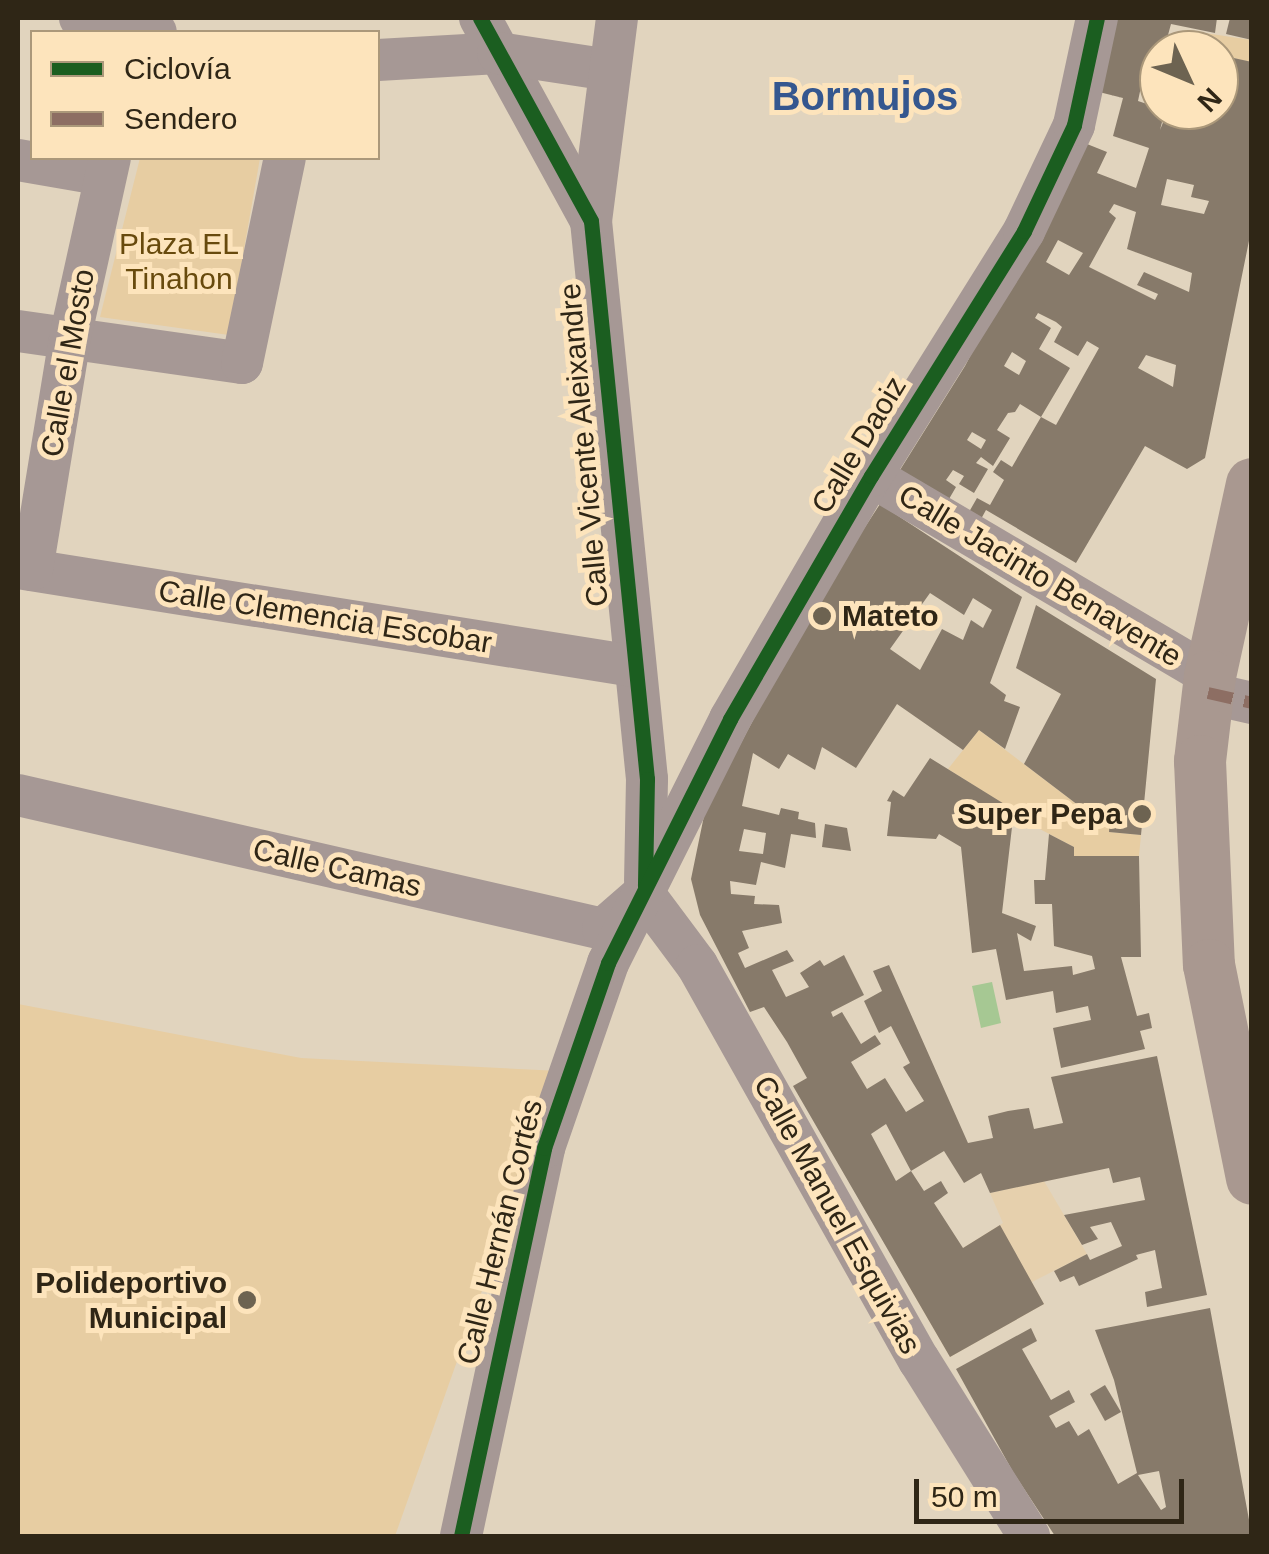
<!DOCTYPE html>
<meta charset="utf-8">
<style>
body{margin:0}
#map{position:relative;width:1269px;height:1554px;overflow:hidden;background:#e1d4be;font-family:Arial,sans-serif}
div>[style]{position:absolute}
.built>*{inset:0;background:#e6d0ad}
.green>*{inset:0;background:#e7cda2}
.water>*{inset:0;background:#a6c893}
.building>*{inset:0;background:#877a6a}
.minor>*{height:42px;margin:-21px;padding:0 21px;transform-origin:21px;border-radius:21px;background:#a69895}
.major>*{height:52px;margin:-26px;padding:0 26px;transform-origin:26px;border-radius:26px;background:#a99890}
.quiet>*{height:12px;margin-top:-6px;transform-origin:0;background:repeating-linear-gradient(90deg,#8d6e63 0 25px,transparent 0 37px)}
.cycleway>*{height:15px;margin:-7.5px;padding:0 7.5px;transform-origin:7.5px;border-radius:7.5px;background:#1b5e20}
.dots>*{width:28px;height:28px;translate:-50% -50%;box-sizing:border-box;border:5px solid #fde4bc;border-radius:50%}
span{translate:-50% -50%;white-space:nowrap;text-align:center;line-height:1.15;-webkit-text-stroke:10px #fde4bc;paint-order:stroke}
.park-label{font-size:30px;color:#684a0d}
.street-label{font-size:30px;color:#2f2616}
.poi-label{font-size:30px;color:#2f2616;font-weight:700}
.left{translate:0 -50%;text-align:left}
.right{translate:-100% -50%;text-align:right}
.district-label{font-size:40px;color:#35578f;font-weight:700}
.frame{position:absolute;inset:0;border:20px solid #2f2616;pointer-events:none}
.legend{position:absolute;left:30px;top:30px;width:350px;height:130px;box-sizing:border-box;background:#fde4bc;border:2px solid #ab987a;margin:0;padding:12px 18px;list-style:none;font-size:30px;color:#2f2616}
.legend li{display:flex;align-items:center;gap:20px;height:50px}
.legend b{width:50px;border:2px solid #ab987a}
.north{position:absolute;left:1139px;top:30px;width:100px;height:100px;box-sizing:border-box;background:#fde4bc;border:2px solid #ab987a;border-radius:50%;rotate:134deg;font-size:28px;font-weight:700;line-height:40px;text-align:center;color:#2f2616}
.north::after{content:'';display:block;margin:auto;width:35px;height:45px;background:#6d6351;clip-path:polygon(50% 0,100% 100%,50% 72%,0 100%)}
.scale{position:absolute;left:914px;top:1479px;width:270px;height:45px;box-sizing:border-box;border:5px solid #2f2616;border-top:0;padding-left:12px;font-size:30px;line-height:35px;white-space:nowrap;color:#2f2616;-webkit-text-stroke:8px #fde4bc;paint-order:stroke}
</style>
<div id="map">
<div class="built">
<div style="clip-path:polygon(1044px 1181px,1087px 1254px,1032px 1282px,1044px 1304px,950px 1357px,907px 1283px,1003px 1223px,990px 1193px)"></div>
</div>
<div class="green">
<div style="clip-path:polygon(1185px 30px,1251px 40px,1251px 62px,1220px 55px,1219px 59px,1219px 50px,1196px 50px,1198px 41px,1183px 39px)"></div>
<div style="clip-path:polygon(140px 158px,260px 158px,229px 335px,100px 317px)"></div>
<div style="clip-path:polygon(979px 730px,1091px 815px,1110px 817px,1110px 832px,1141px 835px,1139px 856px,1074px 856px,1074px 847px,1011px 814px,1013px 810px,948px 769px)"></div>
<div style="clip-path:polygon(18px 1004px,301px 1058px,560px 1071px,395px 1536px,18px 1536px)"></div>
</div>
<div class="water">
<div style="clip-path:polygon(992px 982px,1001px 1023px,981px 1028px,972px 986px)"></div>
</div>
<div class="building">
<div style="clip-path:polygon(evenodd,1111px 18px,1217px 18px,1215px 33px,1171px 24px,1168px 35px,1198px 41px,1196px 50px,1159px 50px,1157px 80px,1143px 77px,1138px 101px,1165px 110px,1160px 130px,1168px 110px,1219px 110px,1220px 55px,1252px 62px,1252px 226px,1205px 458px,1187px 469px,1145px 446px,1076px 563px,986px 510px,981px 519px,969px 512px,977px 498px,990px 505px,1004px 480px,993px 472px,1001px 460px,1012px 467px,1041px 417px,1056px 425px,1099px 348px,1087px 341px,1078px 356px,1054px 342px,1062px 327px,1056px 322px,1038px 313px,1035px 318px,1051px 328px,1039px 349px,1070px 368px,1041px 417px,1020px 404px,1015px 412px,1008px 413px,997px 430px,1010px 438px,993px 466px,981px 457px,976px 463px,988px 469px,974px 493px,959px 484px,964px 476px,953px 470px,946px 480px,956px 487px,949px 499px,900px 470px,965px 366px,1082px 142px,1107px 152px,1097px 173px,1136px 188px,1149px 148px,1113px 136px,1123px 98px,1095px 91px,1111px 18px,1167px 179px,1194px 185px,1191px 197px,1209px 201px,1204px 214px,1161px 205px,1167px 179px,1111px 18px,1114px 204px,1136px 212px,1127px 249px,1192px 273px,1189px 292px,1144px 272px,1137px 285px,1158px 294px,1155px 300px,1089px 267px,1116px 218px,1109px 212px,1114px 204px,1111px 18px,1058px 240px,1083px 253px,1069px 275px,1046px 262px,1058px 240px,1111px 18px,1012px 352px,1026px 361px,1019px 375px,1004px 366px,1012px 352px,1111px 18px,1146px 355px,1176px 365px,1173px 387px,1138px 368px,1146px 355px,1111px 18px,972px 432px,986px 440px,981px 449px,967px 440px,972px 432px)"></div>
<div style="clip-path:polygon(1230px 18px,1252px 18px,1252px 40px,1226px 34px)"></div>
<div style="clip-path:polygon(evenodd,880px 504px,1022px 597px,990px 683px,1006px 695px,1004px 701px,1020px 707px,1005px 749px,979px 730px,963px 750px,897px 704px,856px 768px,822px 747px,815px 770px,788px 754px,779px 769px,753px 753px,742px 806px,779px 815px,781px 808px,799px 812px,798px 819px,815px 823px,816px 838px,791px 834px,785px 868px,761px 862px,756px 885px,730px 881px,731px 894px,755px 896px,754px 904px,779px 905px,782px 923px,742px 931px,749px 948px,738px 953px,745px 968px,787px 950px,794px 961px,772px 970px,786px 997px,809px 987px,800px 973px,820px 960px,824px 966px,844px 955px,864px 995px,831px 1012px,833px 1017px,842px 1012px,861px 1044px,875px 1035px,881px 1044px,851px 1062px,867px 1089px,885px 1078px,906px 1112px,924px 1101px,903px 1067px,910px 1063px,891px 1026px,879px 1033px,864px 1001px,882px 991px,873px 971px,889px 965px,968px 1143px,993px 1138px,988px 1116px,1008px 1111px,1029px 1108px,1034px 1129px,1063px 1123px,1051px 1077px,1157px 1056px,1207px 1295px,1147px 1307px,1145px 1292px,1162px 1288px,1155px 1250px,1136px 1255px,1138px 1259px,1079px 1286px,1074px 1276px,1060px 1282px,1054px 1271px,1087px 1254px,1090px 1260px,1122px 1246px,1111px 1222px,1090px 1227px,1098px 1239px,1082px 1245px,1064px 1215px,1145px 1200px,1140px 1177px,1113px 1183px,1109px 1168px,990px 1193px,981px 1173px,964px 1183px,944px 1151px,911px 1171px,886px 1124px,871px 1134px,896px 1181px,911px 1171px,924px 1191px,941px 1181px,948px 1193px,934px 1203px,963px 1248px,1000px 1225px,1044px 1304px,950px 1357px,793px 1086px,807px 1078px,787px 1042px,764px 1007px,750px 1012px,700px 915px,691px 879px,705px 811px,813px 607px,880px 504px,930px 593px,964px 615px,973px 598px,992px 610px,983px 628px,971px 620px,963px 640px,942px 629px,920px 670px,890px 649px,930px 593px,880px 504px,744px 829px,766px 833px,763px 854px,739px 851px,744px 829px)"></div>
<div style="clip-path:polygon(1036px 605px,1156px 679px,1141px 835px,1109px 832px,1110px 817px,1091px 815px,1024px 764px,1061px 694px,1016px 668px)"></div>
<div style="clip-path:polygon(930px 758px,1014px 810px,1002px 913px,1036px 926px,1031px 941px,1017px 933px,1024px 971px,1072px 966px,1073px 975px,1095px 969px,1092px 956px,1054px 946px,1052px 904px,1035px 904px,1034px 880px,1045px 880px,1049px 834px,1074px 847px,1074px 856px,1139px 856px,1141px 957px,1121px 957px,1137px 1016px,1149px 1013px,1152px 1028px,1140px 1031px,1145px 1049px,1061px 1068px,1053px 1028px,1091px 1020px,1088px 1006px,1056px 1013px,1053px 991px,1006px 1000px,996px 949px,972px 953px,961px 847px,939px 834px,936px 839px,887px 836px,891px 802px,887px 801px,893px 790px,904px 797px)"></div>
<div style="clip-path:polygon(825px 824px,847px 828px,851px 851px,822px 847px)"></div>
<div style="clip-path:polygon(evenodd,1210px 1308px,1252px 1536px,1055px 1536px,1013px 1472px,956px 1369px,1031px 1328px,1037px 1341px,1022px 1349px,1051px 1400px,1069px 1390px,1075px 1402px,1049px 1416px,1056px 1428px,1069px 1421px,1078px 1436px,1089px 1429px,1118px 1484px,1137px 1473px,1114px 1380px,1095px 1330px,1210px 1308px,1159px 1471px,1166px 1507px,1161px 1510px,1138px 1475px,1159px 1471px)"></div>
<div style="clip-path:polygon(1105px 1385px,1121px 1412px,1105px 1421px,1090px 1394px)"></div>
</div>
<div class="minor">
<div style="left:80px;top:18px;width:77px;rotate:10.4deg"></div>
<div style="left:480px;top:18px;width:231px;rotate:61.3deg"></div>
<div style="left:591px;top:221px;width:561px;rotate:84.27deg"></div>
<div style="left:647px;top:779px;width:102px;rotate:91.1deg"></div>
<div style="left:378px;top:60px;width:120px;rotate:-3.3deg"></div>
<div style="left:498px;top:53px;width:113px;rotate:8.6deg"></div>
<div style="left:18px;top:160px;width:88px;rotate:9.8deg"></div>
<div style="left:591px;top:221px;width:205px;rotate:-82.7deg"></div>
<div style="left:18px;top:331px;width:226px;rotate:8.1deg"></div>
<div style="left:242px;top:363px;width:209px;rotate:-78.2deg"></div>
<div style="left:871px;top:476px;width:394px;rotate:30.5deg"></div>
<div style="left:18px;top:568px;width:623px;rotate:9.05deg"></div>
<div style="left:32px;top:570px;width:235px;rotate:-80.7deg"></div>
<div style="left:70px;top:338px;width:184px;rotate:-77.5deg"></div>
<div style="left:1208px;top:693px;width:45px;rotate:12.8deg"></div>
<div style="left:18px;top:795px;width:600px;rotate:12.9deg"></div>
<div style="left:603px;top:929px;width:49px;rotate:-40.9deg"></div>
<div style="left:644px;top:894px;width:89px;rotate:53.3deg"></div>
<div style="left:697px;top:965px;width:453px;rotate:60.7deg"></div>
<div style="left:919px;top:1360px;width:208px;rotate:58deg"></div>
<div style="left:461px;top:1536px;width:397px;rotate:-77.9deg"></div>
<div style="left:544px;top:1148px;width:196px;rotate:-70.9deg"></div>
<div style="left:608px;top:963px;width:273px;rotate:-63.4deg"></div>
<div style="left:730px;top:719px;width:281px;rotate:-59.9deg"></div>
<div style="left:871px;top:476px;width:289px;rotate:-58deg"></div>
<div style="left:1024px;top:231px;width:117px;rotate:-64.7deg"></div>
<div style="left:1074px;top:125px;width:109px;rotate:-77.9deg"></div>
</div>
<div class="major">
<div style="left:1252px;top:484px;width:197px;rotate:102.3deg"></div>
<div style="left:1210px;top:676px;width:86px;rotate:96.7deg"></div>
<div style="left:1200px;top:761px;width:204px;rotate:87.5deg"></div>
<div style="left:1209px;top:965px;width:218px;rotate:78.6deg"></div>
</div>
<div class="quiet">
<div style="left:1208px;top:693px;width:45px;rotate:12.8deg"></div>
</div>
<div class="cycleway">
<div style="left:480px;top:18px;width:231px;rotate:61.3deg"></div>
<div style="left:591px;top:221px;width:561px;rotate:84.27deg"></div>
<div style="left:647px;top:779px;width:107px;rotate:91.1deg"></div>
<div style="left:461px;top:1536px;width:397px;rotate:-77.9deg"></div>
<div style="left:544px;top:1148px;width:196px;rotate:-70.9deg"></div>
<div style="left:608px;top:963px;width:273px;rotate:-63.4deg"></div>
<div style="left:730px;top:719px;width:281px;rotate:-59.9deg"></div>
<div style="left:871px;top:476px;width:289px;rotate:-58deg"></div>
<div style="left:1024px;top:231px;width:117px;rotate:-64.7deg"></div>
<div style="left:1074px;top:125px;width:109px;rotate:-77.9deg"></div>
</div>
<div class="dots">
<div style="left:822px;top:616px;background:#6d6351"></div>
<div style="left:1142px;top:814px;background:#6d6351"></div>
<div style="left:247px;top:1300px;background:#6d6351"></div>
</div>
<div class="park-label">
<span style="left:179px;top:261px">Plaza EL<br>Tinahon</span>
</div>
<div class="street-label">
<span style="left:68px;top:363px;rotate:-80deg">Calle el Mosto</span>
<span style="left:584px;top:445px;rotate:-95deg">Calle Vicente Aleixandre</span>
<span style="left:859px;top:445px;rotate:-59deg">Calle Daoiz</span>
<span style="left:1040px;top:576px;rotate:31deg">Calle Jacinto Benavente</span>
<span style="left:325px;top:617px;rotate:9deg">Calle Clemencia Escobar</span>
<span style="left:337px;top:868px;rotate:13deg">Calle Camas</span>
<span style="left:837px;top:1215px;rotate:61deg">Calle Manuel Esquivias</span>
<span style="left:500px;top:1232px;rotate:-76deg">Calle Hernán Cortés</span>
</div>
<div class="poi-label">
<span class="left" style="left:842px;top:616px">Mateto</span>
<span class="right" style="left:1122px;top:814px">Super Pepa</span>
<span class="right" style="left:227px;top:1300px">Polideportivo<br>Municipal</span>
</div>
<div class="district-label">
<span style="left:865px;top:96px">Bormujos</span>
</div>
<div class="frame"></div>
<ul class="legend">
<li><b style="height:12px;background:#1b5e20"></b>Ciclovía</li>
<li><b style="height:12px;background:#8d6e63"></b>Sendero</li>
</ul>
<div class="north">N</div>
<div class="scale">50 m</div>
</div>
